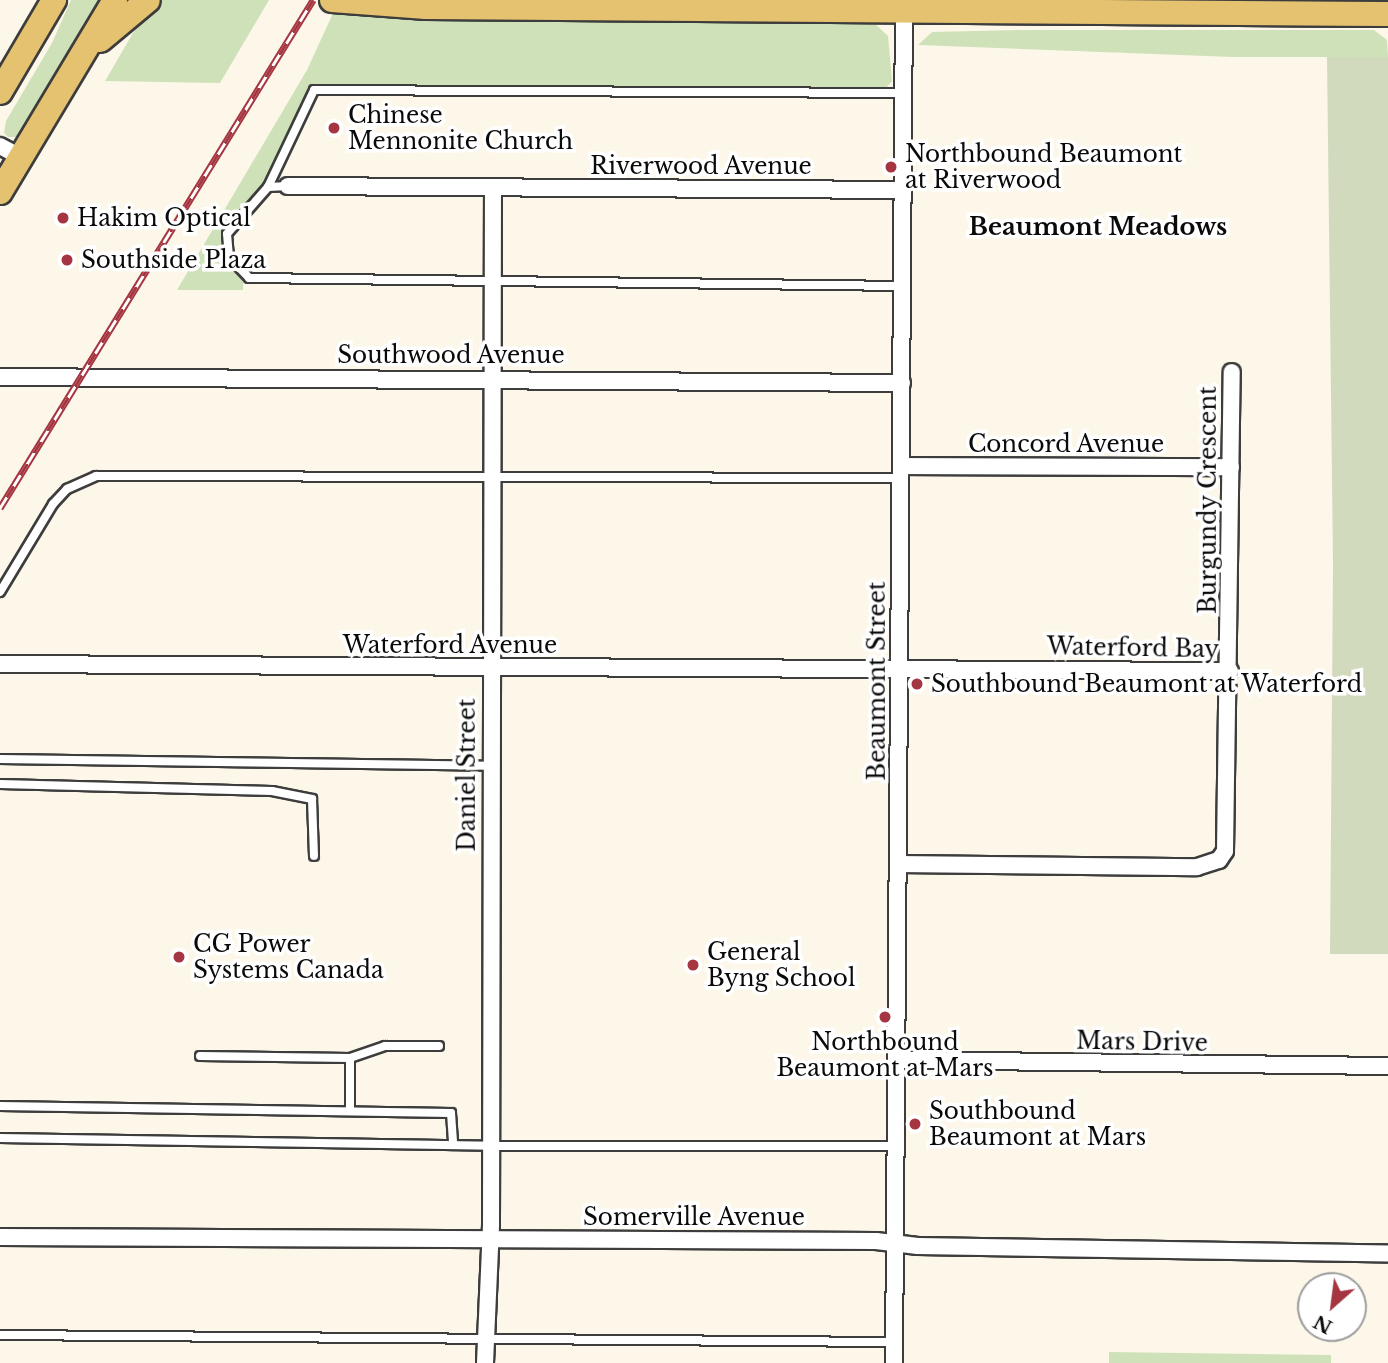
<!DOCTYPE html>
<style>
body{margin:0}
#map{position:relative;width:1388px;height:1363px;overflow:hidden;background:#fcf7e9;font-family:"Libre Baskerville",serif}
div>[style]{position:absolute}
.green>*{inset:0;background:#cfe1b8}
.cemetery>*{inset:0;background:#d2dabe}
.roads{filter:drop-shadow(2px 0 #3d3d3d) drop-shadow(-2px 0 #3d3d3d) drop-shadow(0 2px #3d3d3d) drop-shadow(0 -2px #3d3d3d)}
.lane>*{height:8px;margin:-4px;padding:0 4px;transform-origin:4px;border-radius:4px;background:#fff}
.street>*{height:16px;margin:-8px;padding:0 8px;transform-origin:8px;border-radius:8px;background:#fff}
.primary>*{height:24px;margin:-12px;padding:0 12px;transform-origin:12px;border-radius:12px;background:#e5c270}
.rail>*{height:7px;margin-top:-3.5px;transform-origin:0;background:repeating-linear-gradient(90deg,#fff 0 13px,#a53641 0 26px);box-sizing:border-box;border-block:2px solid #a53641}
.dots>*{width:19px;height:19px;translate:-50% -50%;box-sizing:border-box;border:4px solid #fff;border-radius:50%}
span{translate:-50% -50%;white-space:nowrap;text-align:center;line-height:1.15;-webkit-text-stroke:7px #fff;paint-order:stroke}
.poi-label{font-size:23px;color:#0a0a0a}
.left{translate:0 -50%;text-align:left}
.street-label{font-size:23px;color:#0a0a0a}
.neighbourhood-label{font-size:24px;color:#0a0a0a;font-weight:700}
.north{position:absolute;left:1297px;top:1272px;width:70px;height:70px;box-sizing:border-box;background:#fff;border:2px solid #9d9d9d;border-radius:50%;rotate:208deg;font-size:19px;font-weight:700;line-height:28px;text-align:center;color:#0a0a0a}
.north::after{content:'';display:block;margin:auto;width:24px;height:32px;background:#a53641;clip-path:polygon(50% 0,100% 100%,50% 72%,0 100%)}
</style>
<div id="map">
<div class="green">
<div style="clip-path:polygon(71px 0,99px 0,25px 126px,16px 137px,8px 137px,4px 133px,6px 121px,52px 43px)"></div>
<div style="clip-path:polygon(161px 0,269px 0,220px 83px,105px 81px,133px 33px)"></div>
<div style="clip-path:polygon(334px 11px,387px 17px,873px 22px,888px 36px,892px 81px,886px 88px,314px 90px,268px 187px,227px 234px,229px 257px,243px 276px,243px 290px,177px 290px,307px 70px)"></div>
<div style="clip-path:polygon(1020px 30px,1374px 30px,1387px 40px,1388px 57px,1233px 57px,918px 45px,932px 32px)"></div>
<div style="clip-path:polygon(1109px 1352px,1331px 1355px,1331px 1363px,1109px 1363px)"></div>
</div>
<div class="cemetery">
<div style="clip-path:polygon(1327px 57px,1388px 57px,1388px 954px,1330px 954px,1333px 565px)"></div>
</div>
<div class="roads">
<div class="lane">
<div style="left:288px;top:186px;width:20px;rotate:177deg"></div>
<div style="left:268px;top:187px;width:107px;rotate:-64.6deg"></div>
<div style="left:314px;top:90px;width:590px;rotate:0.29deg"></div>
<div style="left:268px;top:187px;width:62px;rotate:131.1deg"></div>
<div style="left:227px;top:234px;width:23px;rotate:85deg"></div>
<div style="left:229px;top:257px;width:29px;rotate:46deg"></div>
<div style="left:249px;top:278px;width:653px;rotate:0.7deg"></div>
<div style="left:0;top:592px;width:103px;rotate:-58.9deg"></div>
<div style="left:53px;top:504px;width:21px;rotate:-47deg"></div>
<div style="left:67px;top:489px;width:32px;rotate:-24deg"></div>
<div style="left:96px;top:476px;width:805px;rotate:0.14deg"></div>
<div style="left:0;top:759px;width:489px;rotate:0.8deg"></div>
<div style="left:0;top:784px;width:272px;rotate:1.5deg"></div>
<div style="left:272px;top:791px;width:41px;rotate:11.3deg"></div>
<div style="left:312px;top:799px;width:57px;rotate:88deg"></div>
<div style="left:200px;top:1056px;width:150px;rotate:0.8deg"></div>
<div style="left:350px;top:1058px;width:52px;rotate:90deg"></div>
<div style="left:350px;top:1058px;width:37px;rotate:-19deg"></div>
<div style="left:385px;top:1046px;width:54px"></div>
<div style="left:0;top:1106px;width:451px;rotate:0.9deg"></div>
<div style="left:451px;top:1113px;width:32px;rotate:86deg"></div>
<div style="left:0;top:1138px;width:492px;rotate:0.9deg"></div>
<div style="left:492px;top:1146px;width:403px"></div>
<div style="left:0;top:1335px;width:894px;rotate:0.45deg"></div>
</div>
<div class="street">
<div style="left:0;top:146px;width:24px;rotate:28deg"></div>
<div style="left:288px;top:186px;width:615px;rotate:0.37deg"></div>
<div style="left:0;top:377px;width:902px;rotate:0.38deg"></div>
<div style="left:901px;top:466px;width:330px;rotate:0.2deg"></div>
<div style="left:0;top:664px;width:1230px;rotate:0.33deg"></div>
<div style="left:898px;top:864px;width:299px;rotate:0.6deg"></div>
<div style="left:1197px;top:867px;width:23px;rotate:-18deg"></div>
<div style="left:1219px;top:860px;width:11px;rotate:-56deg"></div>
<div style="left:1225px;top:851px;width:479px;rotate:-89.2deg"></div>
<div style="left:896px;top:1060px;width:492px;rotate:0.7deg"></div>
<div style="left:0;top:1237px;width:876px;rotate:0.26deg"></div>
<div style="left:876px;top:1241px;width:42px;rotate:6.8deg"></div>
<div style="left:918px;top:1246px;width:470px;rotate:0.9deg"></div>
<div style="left:485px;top:1363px;width:139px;rotate:-87.5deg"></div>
<div style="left:491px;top:1224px;width:1037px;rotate:-89.89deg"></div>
<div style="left:894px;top:1363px;width:1361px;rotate:-89.58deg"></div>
</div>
<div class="primary">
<div style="left:332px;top:0;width:94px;rotate:4.3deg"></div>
<div style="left:426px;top:7px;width:962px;rotate:0.42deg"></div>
<div style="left:100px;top:40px;width:62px;rotate:-39.8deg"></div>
<div style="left:0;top:92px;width:107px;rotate:-59.6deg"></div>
<div style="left:0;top:192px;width:224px;rotate:-59.1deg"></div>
</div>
</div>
<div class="rail">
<div style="left:0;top:508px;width:597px;rotate:-58.36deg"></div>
</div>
<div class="dots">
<div style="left:334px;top:128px;background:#a53641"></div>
<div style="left:891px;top:167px;background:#a53641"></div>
<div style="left:63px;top:218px;background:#a53641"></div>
<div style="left:67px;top:260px;background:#a53641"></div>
<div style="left:917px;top:684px;background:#a53641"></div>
<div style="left:179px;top:957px;background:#a53641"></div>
<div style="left:693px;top:965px;background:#a53641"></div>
<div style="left:885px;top:1017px;background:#a53641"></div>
<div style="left:915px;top:1124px;background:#a53641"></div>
</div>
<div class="poi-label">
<span class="left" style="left:348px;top:128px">Chinese<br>Mennonite Church</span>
<span class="left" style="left:905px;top:167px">Northbound Beaumont<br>at Riverwood</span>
<span class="left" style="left:77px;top:218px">Hakim Optical</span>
<span class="left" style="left:81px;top:260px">Southside Plaza</span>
<span class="left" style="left:931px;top:684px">Southbound Beaumont at Waterford</span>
<span class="left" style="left:193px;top:957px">CG Power<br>Systems Canada</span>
<span class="left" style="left:707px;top:965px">General<br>Byng School</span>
<span style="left:885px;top:1055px">Northbound<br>Beaumont at Mars</span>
<span class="left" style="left:929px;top:1124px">Southbound<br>Beaumont at Mars</span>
</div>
<div class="street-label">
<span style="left:701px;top:166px">Riverwood Avenue</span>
<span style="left:451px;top:355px">Southwood Avenue</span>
<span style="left:1066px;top:444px">Concord Avenue</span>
<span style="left:1208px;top:500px;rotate:-90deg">Burgundy Crescent</span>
<span style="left:450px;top:645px">Waterford Avenue</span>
<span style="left:1133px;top:648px;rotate:1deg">Waterford Bay</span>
<span style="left:877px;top:681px;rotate:-90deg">Beaumont Street</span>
<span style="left:467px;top:775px;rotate:-90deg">Daniel Street</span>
<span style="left:1142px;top:1042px;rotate:1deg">Mars Drive</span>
<span style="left:694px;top:1217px">Somerville Avenue</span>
</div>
<div class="neighbourhood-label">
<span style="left:1098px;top:227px">Beaumont Meadows</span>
</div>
<div class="north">N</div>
</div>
